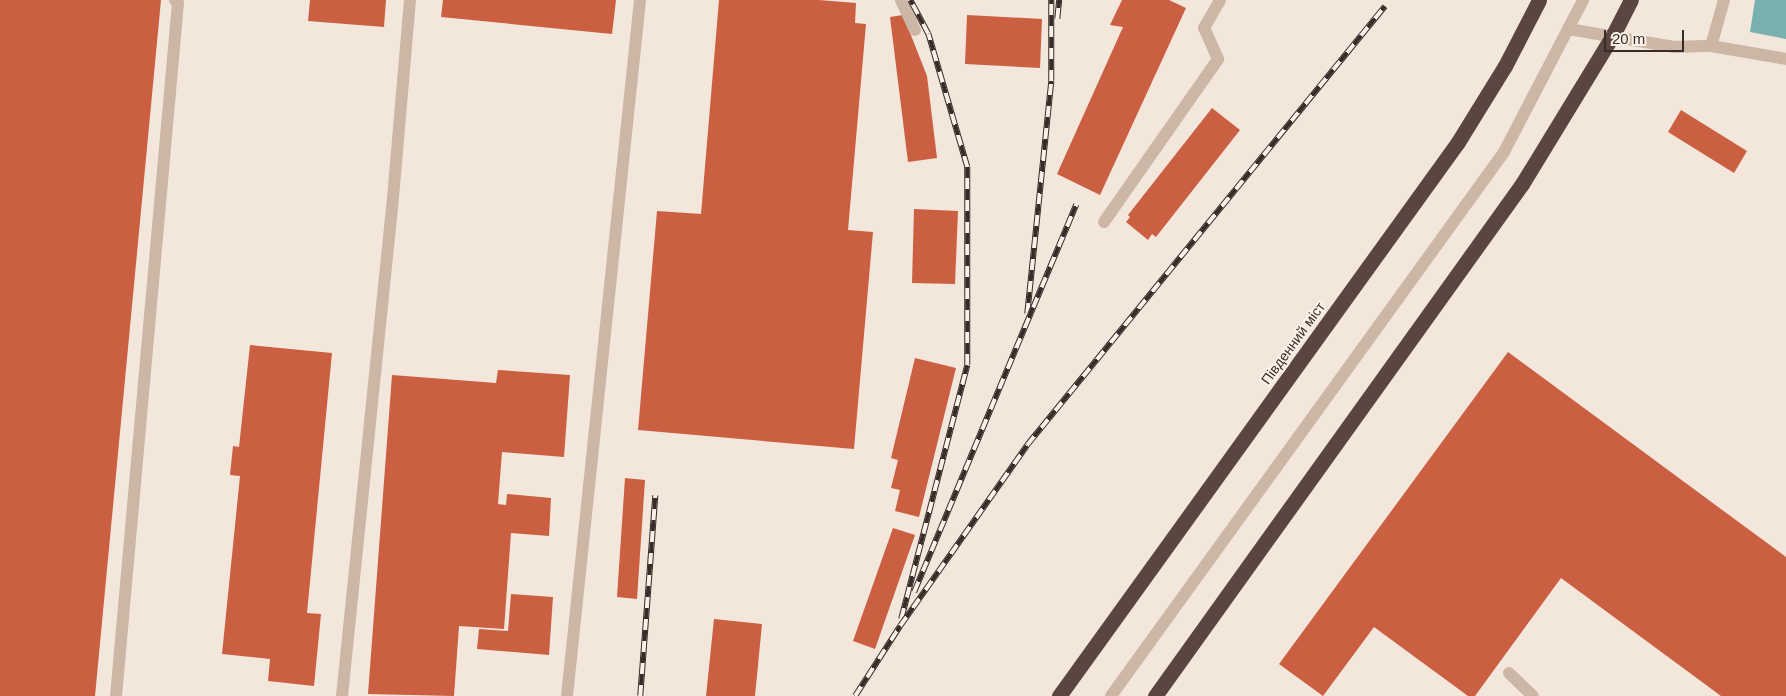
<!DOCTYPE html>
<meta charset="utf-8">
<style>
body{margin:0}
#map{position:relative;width:1786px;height:696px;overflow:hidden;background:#f3e7dc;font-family:Helvetica,sans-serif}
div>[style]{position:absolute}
.water>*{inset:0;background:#79b1b1}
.building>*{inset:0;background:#cb5f42}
.minor>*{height:12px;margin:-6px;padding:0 6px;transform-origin:6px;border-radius:6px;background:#ccb7a7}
.highway>*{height:15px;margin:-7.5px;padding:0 7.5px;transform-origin:7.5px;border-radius:7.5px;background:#59463e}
.rail>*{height:5.5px;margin-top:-2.75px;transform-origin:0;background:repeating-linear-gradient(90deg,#faf2e8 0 11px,#382c28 0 22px);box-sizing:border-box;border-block:1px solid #382c28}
.highway-bridge>*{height:15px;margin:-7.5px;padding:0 7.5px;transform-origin:7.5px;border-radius:7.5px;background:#59463e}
span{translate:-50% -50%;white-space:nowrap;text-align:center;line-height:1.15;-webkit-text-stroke:4px #faf2e8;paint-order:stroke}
.street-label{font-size:14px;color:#382c28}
.scale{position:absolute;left:1604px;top:30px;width:80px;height:22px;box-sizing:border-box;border:2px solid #382c28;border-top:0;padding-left:6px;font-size:15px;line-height:18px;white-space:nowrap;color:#382c28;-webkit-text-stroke:4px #faf2e8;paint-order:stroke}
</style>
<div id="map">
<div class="water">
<div style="clip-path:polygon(1755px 0,1786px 0,1786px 39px,1750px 32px)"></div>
</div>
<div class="building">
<div style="clip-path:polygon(0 0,161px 0,95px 696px,0 696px)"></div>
<div style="clip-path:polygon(310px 0,386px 0,384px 27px,308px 21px)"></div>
<div style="clip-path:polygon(443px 0,616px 0,612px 34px,441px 17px)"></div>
<div style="clip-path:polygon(719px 0,819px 0,856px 3px,855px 23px,866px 24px,848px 230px,873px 232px,854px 449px,638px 430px,657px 211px,701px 214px)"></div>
<div style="clip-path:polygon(1122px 0,1169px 0,1186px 8px,1100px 195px,1057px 174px,1123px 27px,1110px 25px)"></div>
<div style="clip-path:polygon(903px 15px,927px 76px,937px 158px,908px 162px,890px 17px)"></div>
<div style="clip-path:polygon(967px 15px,1042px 19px,1040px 68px,965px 64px)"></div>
<div style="clip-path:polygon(1212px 108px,1240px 130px,1156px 237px,1152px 234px,1148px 240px,1126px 222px,1130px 217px,1128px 215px)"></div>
<div style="clip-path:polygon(1681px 110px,1747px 151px,1734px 173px,1668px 132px)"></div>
<div style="clip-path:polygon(914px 209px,958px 211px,955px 284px,912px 283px)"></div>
<div style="clip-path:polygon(250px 345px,332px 353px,307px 613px,321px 614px,314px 686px,268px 681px,270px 659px,222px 654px,240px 476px,230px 475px,233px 446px,239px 447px)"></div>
<div style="clip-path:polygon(1508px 352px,1786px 557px,1786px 696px,1721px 696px,1561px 578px,1475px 696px,1468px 696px,1374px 627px,1323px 696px,1279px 664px)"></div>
<div style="clip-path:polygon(915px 358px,956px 368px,919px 517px,895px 511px,900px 490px,891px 488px,898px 460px,891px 458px)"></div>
<div style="clip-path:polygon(498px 370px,570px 375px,564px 457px,502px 452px,498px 504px,506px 505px,507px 494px,551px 498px,549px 536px,511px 533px,504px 629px,459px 626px,454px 696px,368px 694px,392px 375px,496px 383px)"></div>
<div style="clip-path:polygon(625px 478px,645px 480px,637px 599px,617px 597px)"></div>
<div style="clip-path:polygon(893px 528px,915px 535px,875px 649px,853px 641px)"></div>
<div style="clip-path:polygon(511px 594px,553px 597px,549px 655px,477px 649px,479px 629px,508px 631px)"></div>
<div style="clip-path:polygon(714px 619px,762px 624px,755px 696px,706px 696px)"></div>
</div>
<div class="minor">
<div style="left:901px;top:0;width:33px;rotate:65deg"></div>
<div style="left:1568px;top:29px;width:108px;rotate:9.6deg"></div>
<div style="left:1674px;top:47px;width:37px;rotate:-2deg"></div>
<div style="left:1711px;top:46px;width:76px;rotate:9.8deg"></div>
<div style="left:1711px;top:46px;width:48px;rotate:-74.2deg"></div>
<div style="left:1104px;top:222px;width:199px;rotate:-55deg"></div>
<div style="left:1218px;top:59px;width:34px;rotate:-114deg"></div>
<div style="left:1204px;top:28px;width:32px;rotate:-60deg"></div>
<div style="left:1509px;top:673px;width:33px;rotate:44deg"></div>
<div style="left:116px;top:696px;width:696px;rotate:-84.89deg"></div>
<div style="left:178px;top:3px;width:4px;rotate:-135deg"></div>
<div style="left:342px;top:696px;width:501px;rotate:-84.15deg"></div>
<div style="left:393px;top:198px;width:199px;rotate:-85.1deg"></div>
<div style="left:567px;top:696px;width:700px;rotate:-84.01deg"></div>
<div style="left:1111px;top:696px;width:671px;rotate:-54.15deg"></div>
<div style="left:1504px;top:152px;width:171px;rotate:-62.5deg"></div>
</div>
<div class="highway">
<div style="left:1059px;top:696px;width:683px;rotate:-54.24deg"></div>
<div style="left:1458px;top:142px;width:89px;rotate:-58.3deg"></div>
<div style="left:1505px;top:66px;width:74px;rotate:-62.7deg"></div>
</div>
<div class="rail">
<div style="left:1057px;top:19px;width:19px;rotate:-84deg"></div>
<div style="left:1027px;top:314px;width:234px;rotate:-84.1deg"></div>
<div style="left:1051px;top:81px;width:81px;rotate:-90deg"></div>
<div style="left:914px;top:592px;width:420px;rotate:-67.3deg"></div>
<div style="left:901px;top:619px;width:262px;rotate:-75.4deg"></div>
<div style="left:967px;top:365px;width:198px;rotate:-90deg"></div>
<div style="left:967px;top:167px;width:139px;rotate:-106.3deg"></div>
<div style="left:928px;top:34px;width:38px;rotate:-118deg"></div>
<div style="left:640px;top:696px;width:201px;rotate:-85.7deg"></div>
<div style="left:855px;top:696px;width:83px;rotate:-57.3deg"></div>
<div style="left:900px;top:626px;width:221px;rotate:-54.9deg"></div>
<div style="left:1027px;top:445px;width:566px;rotate:-50.8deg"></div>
</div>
<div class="highway-bridge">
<div style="left:1155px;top:696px;width:630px;rotate:-54.37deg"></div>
<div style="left:1522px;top:184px;width:177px;rotate:-58.6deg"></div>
<div style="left:1614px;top:33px;width:37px;rotate:-63deg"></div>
</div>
<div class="street-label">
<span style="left:1293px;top:343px;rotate:-54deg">Південний міст</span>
</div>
<div class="scale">20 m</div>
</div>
